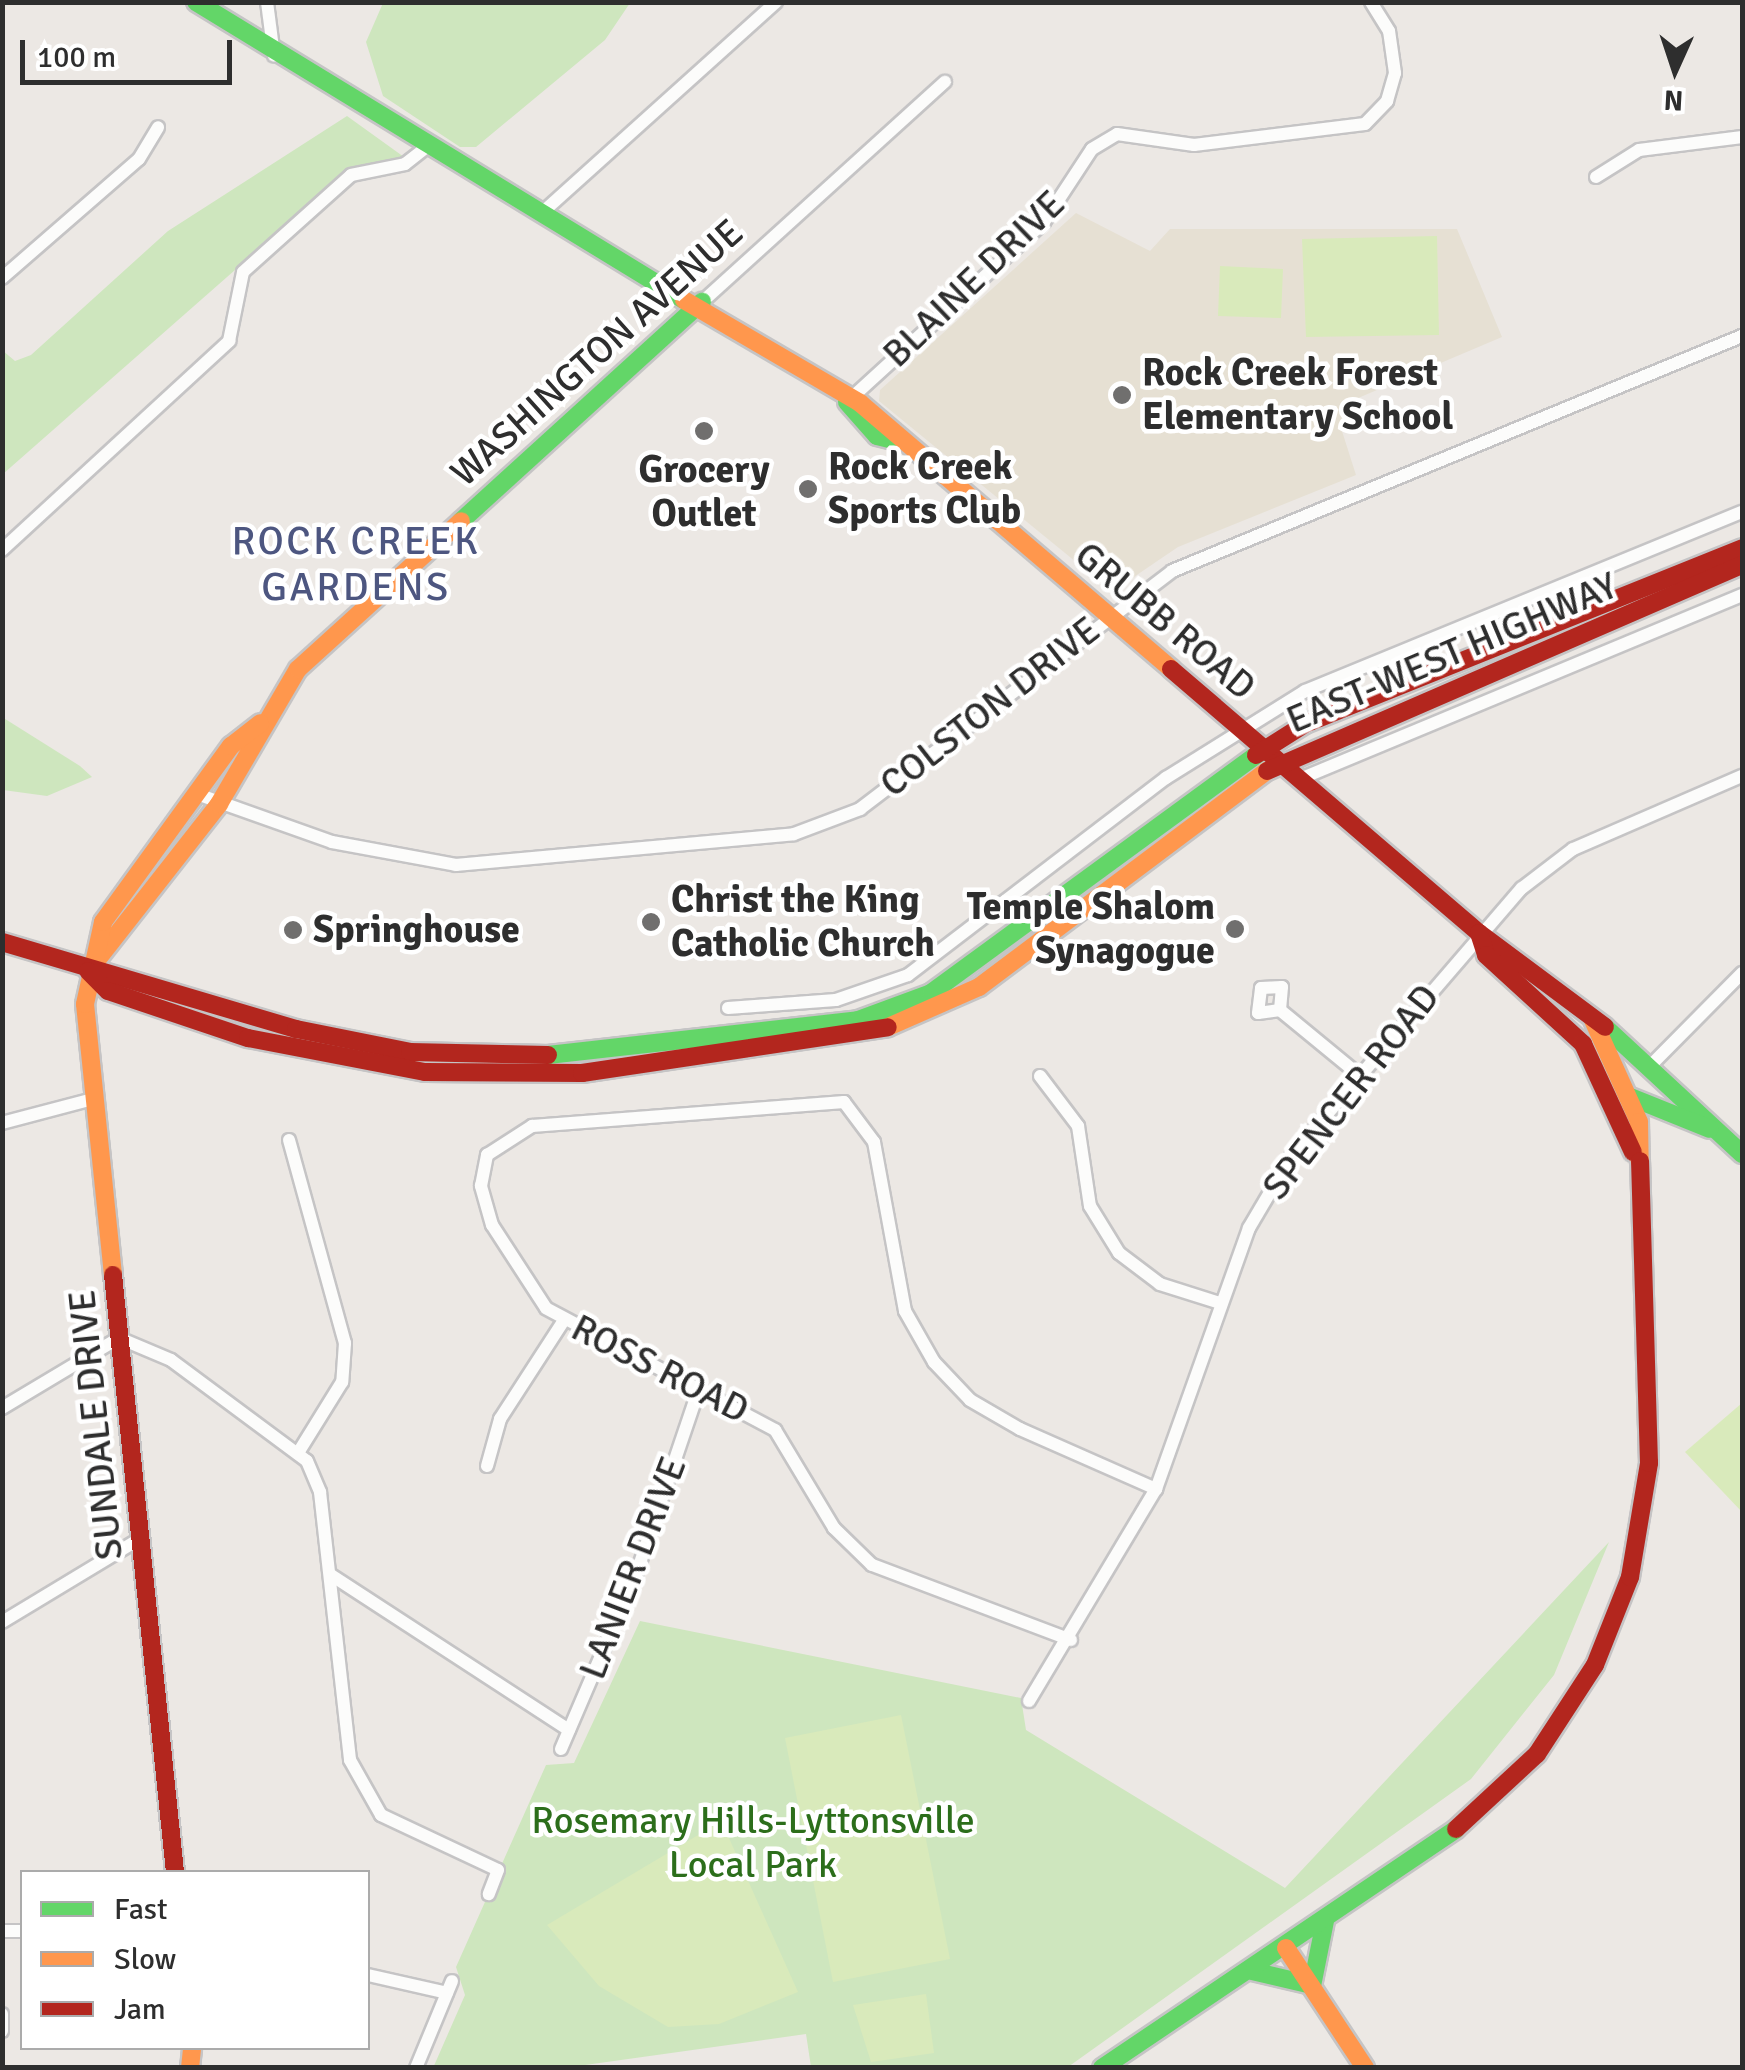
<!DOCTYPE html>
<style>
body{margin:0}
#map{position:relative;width:1745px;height:2070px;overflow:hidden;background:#ece8e4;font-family:Signika,sans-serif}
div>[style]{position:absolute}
.education>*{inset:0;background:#e6e0d3}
.green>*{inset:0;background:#cee6be}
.pitch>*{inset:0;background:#d9eabb}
.roads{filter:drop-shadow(2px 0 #c5c4c5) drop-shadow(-2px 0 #c5c4c5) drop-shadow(0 2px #c5c4c5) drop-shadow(0 -2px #c5c4c5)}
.street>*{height:12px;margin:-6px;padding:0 6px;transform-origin:6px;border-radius:6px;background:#fcfcfb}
.fast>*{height:18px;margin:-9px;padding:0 9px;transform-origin:9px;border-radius:9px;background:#63d668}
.slow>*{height:18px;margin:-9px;padding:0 9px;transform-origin:9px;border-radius:9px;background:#ff974d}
.jam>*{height:18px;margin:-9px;padding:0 9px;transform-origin:9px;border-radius:9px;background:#b3261e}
.dots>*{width:28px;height:28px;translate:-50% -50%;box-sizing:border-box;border:5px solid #fff;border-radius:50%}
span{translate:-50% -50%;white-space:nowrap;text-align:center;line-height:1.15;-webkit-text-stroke:9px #fff;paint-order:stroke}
.street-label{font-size:38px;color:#2e2e2e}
.poi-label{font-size:38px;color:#2e2e2e;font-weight:700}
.left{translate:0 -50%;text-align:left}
.right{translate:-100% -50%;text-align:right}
.park-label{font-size:38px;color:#2c6e1b}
.neighbourhood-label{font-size:40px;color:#4d5680;letter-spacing:2.5px}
.frame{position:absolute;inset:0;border:5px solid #2e2e2e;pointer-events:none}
.legend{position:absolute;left:20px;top:1870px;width:350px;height:180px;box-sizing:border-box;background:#fff;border:2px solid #ababab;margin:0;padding:12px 18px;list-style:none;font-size:30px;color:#2e2e2e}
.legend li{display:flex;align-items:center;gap:20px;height:50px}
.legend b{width:50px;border:2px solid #ababab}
.north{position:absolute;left:1625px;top:20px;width:100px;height:100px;-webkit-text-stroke:8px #fff;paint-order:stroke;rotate:183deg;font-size:28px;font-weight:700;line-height:40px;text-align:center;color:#2e2e2e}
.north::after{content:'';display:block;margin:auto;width:35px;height:45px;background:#2e2e2e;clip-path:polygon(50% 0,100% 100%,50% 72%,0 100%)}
.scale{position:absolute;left:20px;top:40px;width:212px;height:45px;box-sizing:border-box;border:5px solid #2e2e2e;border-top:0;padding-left:12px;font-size:30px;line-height:35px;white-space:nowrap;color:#2e2e2e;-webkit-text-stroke:8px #fff;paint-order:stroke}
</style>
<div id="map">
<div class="education">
<div style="clip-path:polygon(1076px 213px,1150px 251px,1170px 229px,1457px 229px,1502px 337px,1344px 404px,1341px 428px,1356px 475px,1178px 547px,1122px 585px,1103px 584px,879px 401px,880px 390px)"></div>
</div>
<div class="green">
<div style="clip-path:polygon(383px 3px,383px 2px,630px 3px,605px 40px,476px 147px,460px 147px,383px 96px,366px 42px)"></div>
<div style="clip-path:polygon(347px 116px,404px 157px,351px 168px,3px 474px,2px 350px,15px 361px,31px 355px,168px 231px)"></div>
<div style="clip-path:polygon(2px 717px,80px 766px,92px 777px,47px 796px,3px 790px)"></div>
<div style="clip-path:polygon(1609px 1542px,1554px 1675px,1471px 1779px,1068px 2067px,811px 2067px,806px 2034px,571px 2067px,433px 2068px,465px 1995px,456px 1967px,546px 1765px,574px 1763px,640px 1621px,1021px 1698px,1026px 1730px,1285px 1888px)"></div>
</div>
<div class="pitch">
<div style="clip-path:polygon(1437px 236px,1439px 335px,1306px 337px,1302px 239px)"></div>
<div style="clip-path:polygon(1220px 266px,1283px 269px,1281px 318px,1218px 316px)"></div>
<div style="clip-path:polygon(1742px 1403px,1742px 1512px,1685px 1452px)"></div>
<div style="clip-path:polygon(901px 1715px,950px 1959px,833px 1982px,785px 1738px)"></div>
<div style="clip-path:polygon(715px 1825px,724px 1827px,798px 1992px,719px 2024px,668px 2027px,599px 1986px,547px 1925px)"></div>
<div style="clip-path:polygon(926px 1994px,934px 2053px,871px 2062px,853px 2005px)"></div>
</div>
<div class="roads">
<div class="street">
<div style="left:267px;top:2px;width:54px;rotate:82.6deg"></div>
<div style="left:1596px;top:177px;width:51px;rotate:-32.1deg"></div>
<div style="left:1639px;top:150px;width:104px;rotate:-7.2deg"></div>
<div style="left:544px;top:211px;width:312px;rotate:-42deg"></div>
<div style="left:2px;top:278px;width:181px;rotate:-41deg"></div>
<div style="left:139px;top:159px;width:37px;rotate:-59deg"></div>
<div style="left:702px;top:302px;width:328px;rotate:-42.2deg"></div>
<div style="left:847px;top:402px;width:267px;rotate:-42.4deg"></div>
<div style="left:1044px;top:222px;width:87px;rotate:-56.7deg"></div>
<div style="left:1092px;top:149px;width:29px;rotate:-31deg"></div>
<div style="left:1117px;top:134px;width:78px;rotate:8.1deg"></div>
<div style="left:1194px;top:145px;width:172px;rotate:-7deg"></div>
<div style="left:1365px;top:124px;width:32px;rotate:-46deg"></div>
<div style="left:1387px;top:101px;width:29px;rotate:-74deg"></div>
<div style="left:1395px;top:73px;width:42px;rotate:-98.1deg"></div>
<div style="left:1389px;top:31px;width:34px;rotate:-122deg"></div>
<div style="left:2px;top:550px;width:309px;rotate:-42.6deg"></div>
<div style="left:229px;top:341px;width:70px;rotate:-78.5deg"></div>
<div style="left:243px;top:272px;width:145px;rotate:-41.9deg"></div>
<div style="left:351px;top:175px;width:55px;rotate:-11.5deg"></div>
<div style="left:405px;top:164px;width:29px;rotate:-38deg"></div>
<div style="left:1300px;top:779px;width:479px;rotate:-22.6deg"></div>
<div style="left:197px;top:794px;width:143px;rotate:19.6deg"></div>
<div style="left:332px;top:842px;width:126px;rotate:10.5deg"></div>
<div style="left:456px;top:865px;width:339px;rotate:-5.2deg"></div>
<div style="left:794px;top:834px;width:71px;rotate:-20.7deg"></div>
<div style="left:860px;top:809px;width:392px;rotate:-37.3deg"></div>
<div style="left:1172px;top:571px;width:617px;rotate:-22.41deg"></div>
<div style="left:728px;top:1008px;width:108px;rotate:-4.2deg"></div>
<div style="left:836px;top:1000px;width:76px;rotate:-19.1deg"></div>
<div style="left:908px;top:975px;width:325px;rotate:-37.4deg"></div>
<div style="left:1166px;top:778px;width:164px;rotate:-32deg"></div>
<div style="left:1305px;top:691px;width:472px;rotate:-22.3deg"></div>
<div style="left:1280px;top:1010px;width:22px;rotate:172deg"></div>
<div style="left:1258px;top:1013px;width:25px;rotate:-83deg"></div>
<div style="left:1261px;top:988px;width:21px;rotate:-3deg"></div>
<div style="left:1282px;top:987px;width:23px;rotate:95deg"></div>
<div style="left:1280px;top:1010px;width:101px;rotate:39.4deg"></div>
<div style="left:1653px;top:1063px;width:127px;rotate:-45.3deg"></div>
<div style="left:1040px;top:1076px;width:63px;rotate:52.8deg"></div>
<div style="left:1078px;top:1126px;width:81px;rotate:81.5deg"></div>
<div style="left:1090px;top:1206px;width:55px;rotate:58.3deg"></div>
<div style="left:1119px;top:1253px;width:51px;rotate:37.1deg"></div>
<div style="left:1160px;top:1284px;width:63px;rotate:17.6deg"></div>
<div style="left:2px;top:1123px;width:94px;rotate:-14.8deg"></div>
<div style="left:289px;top:1140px;width:211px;rotate:74.6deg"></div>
<div style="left:345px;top:1343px;width:39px;rotate:94deg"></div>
<div style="left:342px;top:1382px;width:84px;rotate:121.8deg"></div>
<div style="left:2px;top:1408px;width:136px;rotate:-30.9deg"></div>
<div style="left:119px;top:1338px;width:56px;rotate:22.9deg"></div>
<div style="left:171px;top:1360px;width:169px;rotate:36.6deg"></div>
<div style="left:307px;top:1461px;width:34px;rotate:67deg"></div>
<div style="left:320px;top:1492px;width:270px;rotate:83.6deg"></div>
<div style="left:350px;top:1760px;width:63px;rotate:60.6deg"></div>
<div style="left:381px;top:1815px;width:129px;rotate:25.2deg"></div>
<div style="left:498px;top:1870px;width:26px;rotate:111deg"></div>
<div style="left:487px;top:1466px;width:49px;rotate:-74.5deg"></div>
<div style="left:500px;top:1419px;width:118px;rotate:-57.1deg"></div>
<div style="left:331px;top:1575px;width:284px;rotate:33.1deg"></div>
<div style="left:2px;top:1622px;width:162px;rotate:-31.1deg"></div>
<div style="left:1071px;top:1640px;width:213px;rotate:-159.3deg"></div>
<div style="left:872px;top:1565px;width:53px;rotate:-135.8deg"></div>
<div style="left:834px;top:1528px;width:114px;rotate:-121deg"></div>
<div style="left:775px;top:1430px;width:259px;rotate:-152deg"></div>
<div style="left:546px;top:1308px;width:99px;rotate:-123deg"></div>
<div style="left:492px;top:1225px;width:41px;rotate:-105.8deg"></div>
<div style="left:481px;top:1186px;width:32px;rotate:-79deg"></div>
<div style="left:487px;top:1155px;width:54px;rotate:-32.8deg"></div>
<div style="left:532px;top:1126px;width:313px;rotate:-4.4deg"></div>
<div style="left:844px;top:1102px;width:50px;rotate:53.1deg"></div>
<div style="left:874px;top:1142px;width:172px;rotate:79.6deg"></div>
<div style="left:905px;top:1311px;width:59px;rotate:60.4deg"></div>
<div style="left:934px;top:1362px;width:52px;rotate:46.5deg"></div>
<div style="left:970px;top:1400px;width:58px;rotate:30.1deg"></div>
<div style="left:1020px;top:1429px;width:149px;rotate:23.8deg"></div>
<div style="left:1029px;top:1701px;width:247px;rotate:-59.1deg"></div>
<div style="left:1156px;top:1489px;width:277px;rotate:-70.4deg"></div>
<div style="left:1249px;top:1228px;width:85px;rotate:-59.5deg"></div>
<div style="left:1292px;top:1155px;width:352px;rotate:-49.3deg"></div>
<div style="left:1522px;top:888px;width:64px;rotate:-37.4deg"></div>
<div style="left:1573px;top:849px;width:184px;rotate:-23.4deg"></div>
<div style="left:561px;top:1749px;width:196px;rotate:-66.8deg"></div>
<div style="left:638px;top:1569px;width:193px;rotate:-71.3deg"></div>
<div style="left:2px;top:1931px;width:20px"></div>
<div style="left:368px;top:1975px;width:81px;rotate:12.8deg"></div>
<div style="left:2px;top:2014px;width:17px;rotate:90deg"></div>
<div style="left:416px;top:2068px;width:94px;rotate:-67.5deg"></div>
</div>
<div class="fast">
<div style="left:196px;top:2px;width:572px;rotate:31.41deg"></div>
<div style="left:847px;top:402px;width:45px;rotate:48.6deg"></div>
<div style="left:877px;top:436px;width:21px;rotate:14deg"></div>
<div style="left:461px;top:521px;width:326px;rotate:-42.3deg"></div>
<div style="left:1605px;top:1027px;width:187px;rotate:42.8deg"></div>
<div style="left:548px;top:1055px;width:312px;rotate:-6.4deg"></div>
<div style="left:858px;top:1020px;width:78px;rotate:-20.3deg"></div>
<div style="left:931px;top:993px;width:403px;rotate:-36.2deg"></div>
<div style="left:1628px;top:1096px;width:88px;rotate:21.9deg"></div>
<div style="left:1252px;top:1971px;width:57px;rotate:13.1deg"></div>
<div style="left:1312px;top:1986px;width:66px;rotate:-78.7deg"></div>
<div style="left:1102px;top:2068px;width:427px;rotate:-34deg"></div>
</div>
<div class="slow">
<div style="left:684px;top:300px;width:204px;rotate:30.3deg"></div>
<div style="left:860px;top:403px;width:409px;rotate:40.5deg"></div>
<div style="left:89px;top:970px;width:211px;rotate:-51.9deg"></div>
<div style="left:219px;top:804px;width:156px;rotate:-59.7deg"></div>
<div style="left:298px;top:669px;width:220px;rotate:-42.2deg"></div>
<div style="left:1593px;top:1020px;width:112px;rotate:65.7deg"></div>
<div style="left:1639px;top:1122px;width:39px;rotate:89deg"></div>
<div style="left:888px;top:1027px;width:99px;rotate:-23.7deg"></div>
<div style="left:979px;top:987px;width:360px;rotate:-36.9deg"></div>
<div style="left:113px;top:1275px;width:272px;rotate:-95.9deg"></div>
<div style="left:85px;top:1004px;width:84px;rotate:-77.6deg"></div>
<div style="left:103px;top:922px;width:218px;rotate:-54deg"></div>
<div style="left:231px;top:746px;width:37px;rotate:-38deg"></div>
<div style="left:1286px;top:1948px;width:144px;rotate:56.6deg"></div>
<div style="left:190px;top:2068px;width:20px;rotate:-84deg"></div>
</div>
<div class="jam">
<div style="left:1171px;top:669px;width:406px;rotate:40.6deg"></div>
<div style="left:1479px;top:933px;width:157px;rotate:36.7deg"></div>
<div style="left:1256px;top:755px;width:58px;rotate:-32.3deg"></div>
<div style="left:1305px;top:724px;width:471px;rotate:-21.9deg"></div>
<div style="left:1267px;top:771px;width:518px;rotate:-23.45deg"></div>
<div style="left:1479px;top:933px;width:23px;rotate:72deg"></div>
<div style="left:1486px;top:955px;width:132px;rotate:42.5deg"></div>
<div style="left:1583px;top:1044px;width:119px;rotate:65.2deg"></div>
<div style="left:2px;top:942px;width:307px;rotate:16.5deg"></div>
<div style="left:296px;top:1029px;width:116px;rotate:11.4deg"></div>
<div style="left:410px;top:1052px;width:138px;rotate:1.2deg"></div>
<div style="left:88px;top:971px;width:28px;rotate:45deg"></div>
<div style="left:108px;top:991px;width:148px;rotate:18.6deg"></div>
<div style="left:248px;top:1038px;width:180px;rotate:10.9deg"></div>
<div style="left:425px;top:1072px;width:157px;rotate:0.4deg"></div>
<div style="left:582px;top:1073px;width:309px;rotate:-8.5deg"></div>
<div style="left:113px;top:1275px;width:600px;rotate:84.07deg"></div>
<div style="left:1456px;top:1829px;width:110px;rotate:-42.8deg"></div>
<div style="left:1537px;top:1754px;width:106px;rotate:-56.9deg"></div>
<div style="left:1595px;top:1665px;width:95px;rotate:-68.3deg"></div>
<div style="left:1630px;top:1577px;width:116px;rotate:-80.5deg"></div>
<div style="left:1649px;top:1463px;width:302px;rotate:-91.7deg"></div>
</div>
</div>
<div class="dots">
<div style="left:1122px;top:395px;background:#706f6e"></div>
<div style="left:704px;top:431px;background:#706f6e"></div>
<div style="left:808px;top:489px;background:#706f6e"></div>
<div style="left:651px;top:922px;background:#706f6e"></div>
<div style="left:1235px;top:929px;background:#706f6e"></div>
<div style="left:293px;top:930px;background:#706f6e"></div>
</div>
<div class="street-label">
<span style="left:974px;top:279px;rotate:-44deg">BLAINE DRIVE</span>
<span style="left:597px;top:353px;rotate:-42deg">WASHINGTON AVENUE</span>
<span style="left:1165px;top:621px;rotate:40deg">GRUBB ROAD</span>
<span style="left:1452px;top:653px;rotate:-23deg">EAST-WEST HIGHWAY</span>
<span style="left:990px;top:707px;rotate:-38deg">COLSTON DRIVE</span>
<span style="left:1351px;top:1092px;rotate:-52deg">SPENCER ROAD</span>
<span style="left:660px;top:1369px;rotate:27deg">ROSS ROAD</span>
<span style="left:96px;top:1425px;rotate:-96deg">SUNDALE DRIVE</span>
<span style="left:633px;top:1568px;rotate:-69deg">LANIER DRIVE</span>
</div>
<div class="poi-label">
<span class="left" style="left:1142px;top:395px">Rock Creek Forest<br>Elementary School</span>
<span class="left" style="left:828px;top:489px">Rock Creek<br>Sports Club</span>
<span style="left:704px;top:492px">Grocery<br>Outlet</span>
<span class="left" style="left:671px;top:922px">Christ the King<br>Catholic Church</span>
<span class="right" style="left:1215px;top:929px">Temple Shalom<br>Synagogue</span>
<span class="left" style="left:313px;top:930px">Springhouse</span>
</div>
<div class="park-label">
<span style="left:753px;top:1843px">Rosemary Hills-Lyttonsville<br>Local Park</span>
</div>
<div class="neighbourhood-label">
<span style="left:356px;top:564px">ROCK CREEK<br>GARDENS</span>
</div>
<div class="frame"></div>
<ul class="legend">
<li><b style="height:12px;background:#63d668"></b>Fast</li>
<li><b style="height:12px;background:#ff974d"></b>Slow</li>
<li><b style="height:12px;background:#b3261e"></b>Jam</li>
</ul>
<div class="north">N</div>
<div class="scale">100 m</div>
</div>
